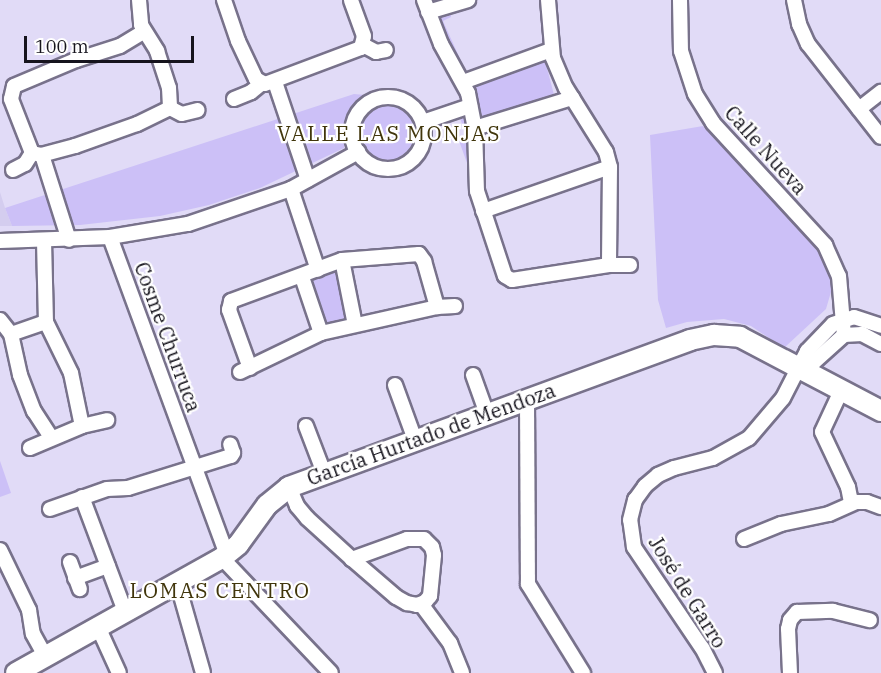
<!DOCTYPE html>
<meta charset="utf-8">
<style>
body{margin:0}
#map{position:relative;width:881px;height:673px;overflow:hidden;background:#e1dbf7;font-family:"IBM Plex Serif",serif}
div>[style]{position:absolute}
.built>*{inset:0;background:#d4cdef}
.green>*{inset:0;background:#ccc0f7}
.round{border-radius:50%}
.roads{filter:drop-shadow(2px 0 #78728b) drop-shadow(-2px 0 #78728b) drop-shadow(0 2px #78728b) drop-shadow(0 -2px #78728b)}
.street>*{height:14px;margin:-7px;padding:0 7px;transform-origin:7px;border-radius:7px;background:#fff}
.street>.ring{margin:-7px;padding:0;box-sizing:content-box;background:none;border:14px solid #fff;border-radius:50%}
.secondary>*{height:20px;margin:-10px;padding:0 10px;transform-origin:10px;border-radius:10px;background:#fff}
span{translate:-50% -50%;white-space:nowrap;text-align:center;line-height:1.15;-webkit-text-stroke:4.5px #fff;paint-order:stroke}
.street-label{font-size:20px;color:#16141d}
.neighbourhood-label{font-size:21px;color:#41360c;letter-spacing:1.5px}
.scale{position:absolute;left:24px;top:36px;width:170px;height:27px;box-sizing:border-box;border:3px solid #16141d;border-top:0;padding-left:8px;font-size:18px;line-height:21px;white-space:nowrap;color:#16141d;-webkit-text-stroke:4px #fff;paint-order:stroke}
</style>
<div id="map">
<div class="built">
<div style="clip-path:polygon(0 192px,5px 208px,12px 226px,0 226px)"></div>
</div>
<div class="green">
<div style="clip-path:polygon(450px 11px,451px 17px,443px 21px,466px 72px,460px 70px,437px 19px,438px 14px)"></div>
<div style="clip-path:polygon(540px 61px,545px 62px,547px 68px,554px 95px,545px 100px,480px 119px,471px 88px,473px 84px)"></div>
<div style="clip-path:polygon(354px 94px,365px 95px,351px 110px,344px 148px,260px 188px,209px 205px,160px 216px,80px 225px,12px 226px,5px 208px)"></div>
<div class="round" style="left:358px;top:104px;width:60px;height:60px"></div>
<div style="clip-path:polygon(466px 113px,469px 134px,467px 163px,458px 138px,466px 135px,460px 118px,451px 121px,450px 118px)"></div>
<div style="clip-path:polygon(703px 126px,821px 252px,833px 285px,826px 309px,784px 348px,751px 326px,724px 319px,687px 322px,666px 328px,658px 300px,650px 135px)"></div>
<div style="clip-path:polygon(334px 270px,340px 274px,348px 317px,346px 320px,325px 326px,309px 277px)"></div>
<div style="clip-path:polygon(0 461px,11px 493px,0 497px)"></div>
</div>
<div class="roads">
<div class="street">
<div style="left:139px;top:0;width:25px;rotate:85deg"></div>
<div style="left:141px;top:25px;width:31px;rotate:58deg"></div>
<div style="left:157px;top:51px;width:39px;rotate:72deg"></div>
<div style="left:169px;top:88px;width:20px;rotate:87deg"></div>
<div style="left:170px;top:108px;width:37px;rotate:154deg"></div>
<div style="left:137px;top:124px;width:66px;rotate:160.5deg"></div>
<div style="left:75px;top:146px;width:34px;rotate:165deg"></div>
<div style="left:42px;top:155px;width:10px;rotate:-169deg"></div>
<div style="left:32px;top:153px;width:58px;rotate:-111.3deg"></div>
<div style="left:11px;top:99px;width:13px;rotate:-77deg"></div>
<div style="left:14px;top:86px;width:67px;rotate:-22.8deg"></div>
<div style="left:76px;top:60px;width:46px;rotate:-17.7deg"></div>
<div style="left:120px;top:46px;width:27px;rotate:-31deg"></div>
<div style="left:224px;top:0;width:43px;rotate:71.1deg"></div>
<div style="left:238px;top:41px;width:42px;rotate:64.7deg"></div>
<div style="left:256px;top:79px;width:10px;rotate:29deg"></div>
<div style="left:265px;top:84px;width:103px;rotate:-20.6deg"></div>
<div style="left:361px;top:48px;width:12px;rotate:-76deg"></div>
<div style="left:364px;top:36px;width:38px;rotate:-110deg"></div>
<div style="left:424px;top:0;width:47px;rotate:68.9deg"></div>
<div style="left:441px;top:44px;width:56px;rotate:61.1deg"></div>
<div style="left:468px;top:93px;width:36px;rotate:79deg"></div>
<div style="left:475px;top:128px;width:63px;rotate:88.2deg"></div>
<div style="left:477px;top:191px;width:89px;rotate:71.8deg"></div>
<div style="left:505px;top:276px;width:8px;rotate:30deg"></div>
<div style="left:512px;top:280px;width:98px;rotate:-8.8deg"></div>
<div style="left:609px;top:265px;width:21px"></div>
<div style="left:548px;top:0;width:58px;rotate:85.1deg"></div>
<div style="left:553px;top:58px;width:33px;rotate:67deg"></div>
<div style="left:566px;top:88px;width:75px;rotate:58deg"></div>
<div style="left:606px;top:152px;width:16px;rotate:75deg"></div>
<div style="left:610px;top:167px;width:98px;rotate:90.6deg"></div>
<div style="left:680px;top:0;width:51px;rotate:88.9deg"></div>
<div style="left:681px;top:51px;width:45px;rotate:72deg"></div>
<div style="left:695px;top:94px;width:34px;rotate:58deg"></div>
<div style="left:713px;top:123px;width:166px;rotate:47.4deg"></div>
<div style="left:825px;top:245px;width:34px;rotate:66deg"></div>
<div style="left:839px;top:276px;width:59px;rotate:85.2deg"></div>
<div style="left:794px;top:0;width:25px;rotate:78deg"></div>
<div style="left:799px;top:24px;width:22px;rotate:66deg"></div>
<div style="left:808px;top:44px;width:118px;rotate:51.9deg"></div>
<div style="left:428px;top:12px;width:42px;rotate:-16.7deg"></div>
<div style="left:363px;top:45px;width:15px;rotate:28deg"></div>
<div style="left:376px;top:52px;width:10px;rotate:-11deg"></div>
<div style="left:275px;top:82px;width:103px;rotate:71.4deg"></div>
<div style="left:463px;top:82px;width:94px;rotate:-20deg"></div>
<div class="ring" style="left:352px;top:97px;width:58px;height:58px"></div>
<div style="left:234px;top:99px;width:18px;rotate:-22deg"></div>
<div style="left:251px;top:92px;width:13px;rotate:-39deg"></div>
<div style="left:170px;top:108px;width:13px;rotate:27deg"></div>
<div style="left:182px;top:114px;width:16px;rotate:-14deg"></div>
<div style="left:859px;top:109px;width:28px;rotate:-38deg"></div>
<div style="left:423px;top:122px;width:50px;rotate:-18.8deg"></div>
<div style="left:475px;top:128px;width:102px;rotate:-17.2deg"></div>
<div style="left:42px;top:155px;width:89px;rotate:72.4deg"></div>
<div style="left:13px;top:170px;width:13px;rotate:-27deg"></div>
<div style="left:25px;top:164px;width:13px;rotate:-58deg"></div>
<div style="left:291px;top:189px;width:85px;rotate:71.6deg"></div>
<div style="left:483px;top:211px;width:134px;rotate:-19.1deg"></div>
<div style="left:110px;top:237px;width:339px;rotate:69.8deg"></div>
<div style="left:0;top:241px;width:110px;rotate:-2.1deg"></div>
<div style="left:110px;top:237px;width:79px;rotate:-9.5deg"></div>
<div style="left:188px;top:224px;width:109px;rotate:-18.8deg"></div>
<div style="left:291px;top:189px;width:77px;rotate:-28.9deg"></div>
<div style="left:44px;top:241px;width:81px;rotate:88.6deg"></div>
<div style="left:46px;top:322px;width:57px;rotate:63.9deg"></div>
<div style="left:71px;top:373px;width:54px;rotate:78.3deg"></div>
<div style="left:342px;top:260px;width:66px;rotate:78.7deg"></div>
<div style="left:302px;top:277px;width:59px;rotate:71.3deg"></div>
<div style="left:0;top:320px;width:18px;rotate:52deg"></div>
<div style="left:11px;top:334px;width:42px;rotate:77.6deg"></div>
<div style="left:20px;top:375px;width:39px;rotate:69deg"></div>
<div style="left:34px;top:411px;width:31px;rotate:57deg"></div>
<div style="left:11px;top:334px;width:37px;rotate:-19deg"></div>
<div style="left:250px;top:368px;width:62px;rotate:-109.9deg"></div>
<div style="left:229px;top:310px;width:9px;rotate:-77deg"></div>
<div style="left:231px;top:301px;width:118px;rotate:-20.3deg"></div>
<div style="left:342px;top:260px;width:77px;rotate:-4.5deg"></div>
<div style="left:419px;top:254px;width:9px;rotate:54deg"></div>
<div style="left:424px;top:261px;width:48px;rotate:74.2deg"></div>
<div style="left:800px;top:369px;width:16px;rotate:-27deg"></div>
<div style="left:814px;top:362px;width:40px;rotate:-42deg"></div>
<div style="left:844px;top:335px;width:18px;rotate:-3deg"></div>
<div style="left:862px;top:334px;width:21px;rotate:28deg"></div>
<div style="left:240px;top:372px;width:90px;rotate:-25.7deg"></div>
<div style="left:321px;top:333px;width:119px;rotate:-12.6deg"></div>
<div style="left:437px;top:307px;width:18px;rotate:-3deg"></div>
<div style="left:473px;top:375px;width:41px;rotate:70.3deg"></div>
<div style="left:395px;top:385px;width:59px;rotate:70deg"></div>
<div style="left:841px;top:391px;width:45px;rotate:114.9deg"></div>
<div style="left:822px;top:432px;width:61px;rotate:64.7deg"></div>
<div style="left:848px;top:487px;width:16px;rotate:79deg"></div>
<div style="left:527px;top:399px;width:185px;rotate:89.7deg"></div>
<div style="left:528px;top:584px;width:105px;rotate:58.3deg"></div>
<div style="left:306px;top:426px;width:50px;rotate:69deg"></div>
<div style="left:30px;top:448px;width:56px;rotate:-22.9deg"></div>
<div style="left:82px;top:426px;width:26px;rotate:-13deg"></div>
<div style="left:289px;top:487px;width:21px;rotate:67deg"></div>
<div style="left:297px;top:506px;width:16px;rotate:50deg"></div>
<div style="left:307px;top:518px;width:61px;rotate:42.3deg"></div>
<div style="left:352px;top:559px;width:58px;rotate:40.8deg"></div>
<div style="left:396px;top:597px;width:13px;rotate:29deg"></div>
<div style="left:407px;top:603px;width:10px;rotate:11deg"></div>
<div style="left:417px;top:605px;width:9px;rotate:-21deg"></div>
<div style="left:425px;top:602px;width:8px;rotate:-50deg"></div>
<div style="left:430px;top:596px;width:41px;rotate:-84.4deg"></div>
<div style="left:434px;top:555px;width:8px;rotate:-104deg"></div>
<div style="left:432px;top:547px;width:11px;rotate:-135deg"></div>
<div style="left:424px;top:539px;width:17px;rotate:180deg"></div>
<div style="left:407px;top:539px;width:59px;rotate:160deg"></div>
<div style="left:82px;top:497px;width:125px;rotate:69.4deg"></div>
<div style="left:50px;top:509px;width:60px;rotate:-19.3deg"></div>
<div style="left:107px;top:489px;width:21px;rotate:-3deg"></div>
<div style="left:128px;top:488px;width:108px;rotate:-17.3deg"></div>
<div style="left:231px;top:456px;width:4px;rotate:-56deg"></div>
<div style="left:233px;top:453px;width:9px;rotate:-108deg"></div>
<div style="left:744px;top:539px;width:40px;rotate:-22deg"></div>
<div style="left:781px;top:524px;width:49px;rotate:-11.8deg"></div>
<div style="left:829px;top:514px;width:30px;rotate:-24deg"></div>
<div style="left:856px;top:502px;width:11px"></div>
<div style="left:867px;top:502px;width:15px;rotate:20deg"></div>
<div style="left:0;top:550px;width:67px;rotate:64.2deg"></div>
<div style="left:29px;top:610px;width:24px;rotate:81deg"></div>
<div style="left:33px;top:634px;width:26px;rotate:61deg"></div>
<div style="left:222px;top:558px;width:158px;rotate:46.5deg"></div>
<div style="left:70px;top:562px;width:29px;rotate:70deg"></div>
<div style="left:75px;top:578px;width:35px;rotate:-20deg"></div>
<div style="left:178px;top:585px;width:91px;rotate:74.1deg"></div>
<div style="left:421px;top:604px;width:49px;rotate:53.4deg"></div>
<div style="left:450px;top:643px;width:32px;rotate:68deg"></div>
<div style="left:99px;top:629px;width:48px;rotate:65.6deg"></div>
<div style="left:715px;top:673px;width:28px;rotate:-117deg"></div>
<div style="left:702px;top:648px;width:122px;rotate:-124deg"></div>
<div style="left:634px;top:547px;width:27px;rotate:-98deg"></div>
<div style="left:630px;top:520px;width:21px;rotate:-76deg"></div>
<div style="left:635px;top:500px;width:17px;rotate:-54deg"></div>
<div style="left:645px;top:486px;width:17px;rotate:-40deg"></div>
<div style="left:658px;top:475px;width:17px;rotate:-24deg"></div>
<div style="left:674px;top:468px;width:40px;rotate:-14.4deg"></div>
<div style="left:713px;top:458px;width:41px;rotate:-29.1deg"></div>
<div style="left:749px;top:438px;width:52px;rotate:-49.6deg"></div>
<div style="left:783px;top:398px;width:53px;rotate:-62.9deg"></div>
<div style="left:807px;top:351px;width:37px;rotate:-46deg"></div>
<div style="left:833px;top:324px;width:22px;rotate:-18deg"></div>
<div style="left:854px;top:317px;width:28px;rotate:18deg"></div>
<div style="left:790px;top:673px;width:44px;rotate:-92.6deg"></div>
<div style="left:788px;top:629px;width:9px;rotate:-77deg"></div>
<div style="left:790px;top:620px;width:11px;rotate:-49deg"></div>
<div style="left:797px;top:612px;width:36px;rotate:-2deg"></div>
<div style="left:833px;top:611px;width:38px;rotate:14deg"></div>
</div>
<div class="secondary">
<div style="left:16px;top:673px;width:236px;rotate:-29.2deg"></div>
<div style="left:222px;top:558px;width:21px;rotate:-39deg"></div>
<div style="left:238px;top:545px;width:49px;rotate:-54.1deg"></div>
<div style="left:267px;top:505px;width:28px;rotate:-39deg"></div>
<div style="left:289px;top:487px;width:427px;rotate:-20.1deg"></div>
<div style="left:690px;top:340px;width:25px;rotate:-12deg"></div>
<div style="left:714px;top:335px;width:26px;rotate:4deg"></div>
<div style="left:740px;top:337px;width:159px;rotate:27.7deg"></div>
</div>
</div>
<div class="street-label">
<span style="left:766px;top:150px;rotate:48deg">Calle Nueva</span>
<span style="left:168px;top:337px;rotate:70deg">Cosme Churruca</span>
<span style="left:431px;top:434px;rotate:-20deg">García Hurtado de Mendoza</span>
<span style="left:688px;top:592px;rotate:58deg">José de Garro</span>
</div>
<div class="neighbourhood-label">
<span style="left:389px;top:133px">VALLE LAS MONJAS</span>
<span style="left:220px;top:590px">LOMAS CENTRO</span>
</div>
<div class="scale">100 m</div>
</div>
